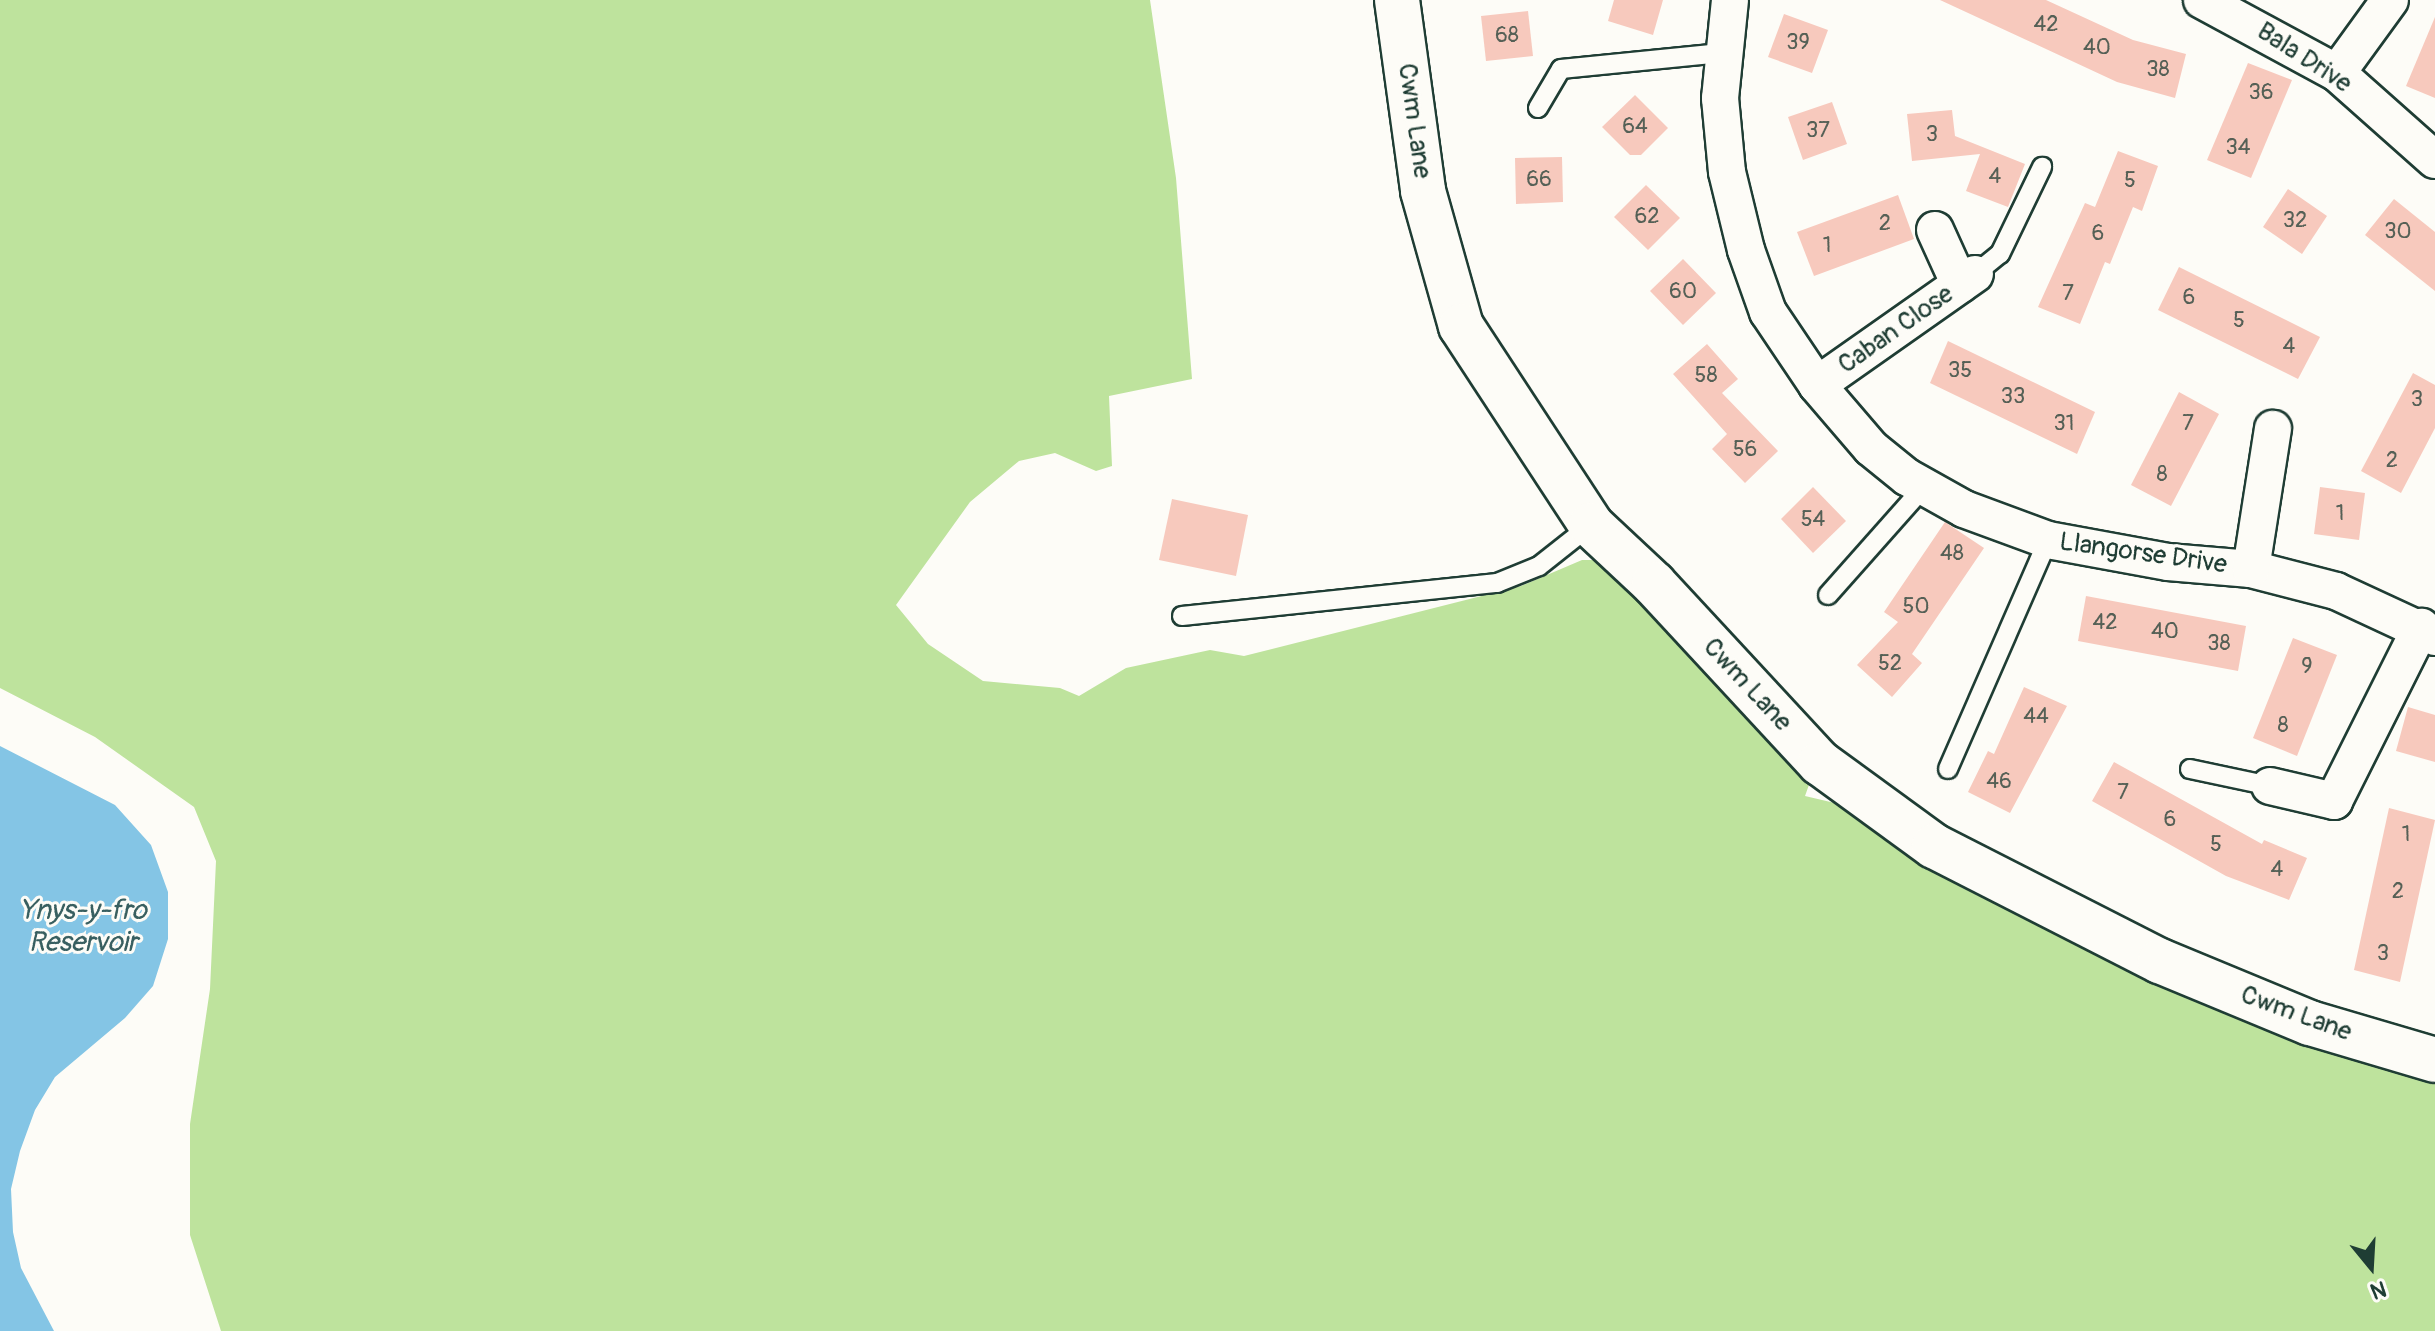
<!DOCTYPE html>
<style>
body{margin:0}
#map{position:relative;width:2435px;height:1331px;overflow:hidden;background:#fdfcf7;font-family:Pangolin,sans-serif}
div>[style]{position:absolute}
.green>*{inset:0;background:#bee39d}
.water>*{inset:0;background:#84c5e5}
.building>*{inset:0;background:#f7c9bd}
.roads{filter:drop-shadow(2px 0 #1f3d34) drop-shadow(-2px 0 #1f3d34) drop-shadow(0 2px #1f3d34) drop-shadow(0 -2px #1f3d34)}
.lane>*{height:18px;margin:-9px;padding:0 9px;transform-origin:9px;border-radius:9px;background:#fdfcf7}
.street>*{height:36px;margin:-18px;padding:0 18px;transform-origin:18px;border-radius:18px;background:#fdfcf7}
.secondary>*{height:44px;margin:-22px;padding:0 22px;transform-origin:22px;border-radius:22px;background:#fdfcf7}
span{translate:-50% -50%;white-space:nowrap;text-align:center;line-height:1.15;-webkit-text-stroke:6px #fdfcf7;paint-order:stroke}
.number-label{font-size:22px;color:#556056}
.number-label span{-webkit-text-stroke-width:0}
.street-label{font-size:26px;color:#1f3d34}
.water-label{font-size:28px;color:#385f60;font-style:italic}
.north{position:absolute;left:2331px;top:1227px;width:80px;height:80px;-webkit-text-stroke:6px #fdfcf7;paint-order:stroke;rotate:162deg;font-size:22px;font-weight:700;line-height:32px;text-align:center;color:#1f3d34}
.north::after{content:'';display:block;margin:auto;width:28px;height:36px;background:#1f3d34;clip-path:polygon(50% 0,100% 100%,50% 72%,0 100%)}
</style>
<div id="map">
<div class="green">
<div style="clip-path:polygon(0 0,1150px 0,1176px 178px,1192px 379px,1109px 396px,1112px 466px,1096px 471px,1055px 453px,1019px 461px,970px 502px,896px 605px,928px 644px,983px 681px,1060px 688px,1079px 696px,1126px 668px,1210px 650px,1244px 656px,1521px 586px,1582px 560px,1605px 560px,1810px 782px,1805px 796px,1856px 808px,2435px 1074px,2435px 1331px,221px 1331px,190px 1235px,190px 1124px,210px 989px,216px 861px,194px 807px,95px 737px,0 688px)"></div>
</div>
<div class="water">
<div style="clip-path:polygon(0 746px,115px 805px,151px 845px,168px 892px,168px 939px,153px 986px,125px 1018px,55px 1077px,35px 1110px,20px 1151px,11px 1189px,13px 1232px,21px 1268px,54px 1331px,0 1331px)"></div>
</div>
<div class="building">
<div style="clip-path:polygon(1614px 0,1663px 0,1653px 35px,1608px 21px)"></div>
<div style="clip-path:polygon(1940px 0,2046px 0,2133px 40px,2186px 54px,2175px 98px,2117px 82px)"></div>
<div style="clip-path:polygon(1528px 11px,1533px 56px,1486px 61px,1481px 16px)"></div>
<div style="clip-path:polygon(1784px 14px,1828px 30px,1812px 73px,1768px 57px)"></div>
<div style="clip-path:polygon(2435px 17px,2435px 98px,2406px 86px)"></div>
<div style="clip-path:polygon(2248px 63px,2292px 80px,2251px 178px,2207px 160px)"></div>
<div style="clip-path:polygon(1635px 95px,1668px 128px,1641px 155px,1630px 155px,1602px 127px)"></div>
<div style="clip-path:polygon(1832px 102px,1847px 144px,1803px 160px,1788px 117px)"></div>
<div style="clip-path:polygon(1952px 110px,1955px 136px,2025px 164px,2008px 207px,1966px 191px,1980px 154px,1912px 161px,1907px 114px)"></div>
<div style="clip-path:polygon(2118px 151px,2158px 166px,2142px 211px,2133px 207px,2110px 264px,2105px 262px,2080px 324px,2038px 307px,2085px 203px,2095px 207px)"></div>
<div style="clip-path:polygon(1562px 157px,1563px 202px,1516px 204px,1515px 158px)"></div>
<div style="clip-path:polygon(1646px 185px,1680px 218px,1648px 250px,1614px 217px)"></div>
<div style="clip-path:polygon(2288px 189px,2327px 216px,2302px 254px,2263px 227px)"></div>
<div style="clip-path:polygon(1898px 195px,1914px 239px,1814px 276px,1797px 232px)"></div>
<div style="clip-path:polygon(2394px 199px,2435px 232px,2435px 291px,2365px 235px)"></div>
<div style="clip-path:polygon(1683px 259px,1716px 293px,1683px 325px,1650px 291px)"></div>
<div style="clip-path:polygon(2179px 267px,2320px 337px,2298px 379px,2158px 310px)"></div>
<div style="clip-path:polygon(1948px 341px,2095px 412px,2077px 454px,1930px 383px)"></div>
<div style="clip-path:polygon(1707px 344px,1738px 379px,1722px 393px,1778px 451px,1745px 483px,1712px 449px,1727px 434px,1673px 374px)"></div>
<div style="clip-path:polygon(2413px 373px,2435px 385px,2435px 428px,2401px 493px,2361px 471px)"></div>
<div style="clip-path:polygon(2179px 392px,2219px 414px,2171px 506px,2131px 485px)"></div>
<div style="clip-path:polygon(1813px 487px,1846px 521px,1813px 553px,1781px 519px)"></div>
<div style="clip-path:polygon(2320px 487px,2365px 493px,2359px 540px,2314px 534px)"></div>
<div style="clip-path:polygon(1172px 499px,1248px 515px,1236px 576px,1159px 560px)"></div>
<div style="clip-path:polygon(1945px 522px,1984px 548px,1912px 654px,1922px 663px,1892px 697px,1857px 665px,1898px 622px,1884px 612px)"></div>
<div style="clip-path:polygon(2086px 596px,2246px 626px,2238px 671px,2078px 641px)"></div>
<div style="clip-path:polygon(2293px 638px,2337px 655px,2297px 756px,2253px 738px)"></div>
<div style="clip-path:polygon(2024px 687px,2067px 706px,2010px 813px,1968px 792px,1988px 751px,1994px 754px)"></div>
<div style="clip-path:polygon(2408px 707px,2435px 715px,2435px 762px,2396px 751px)"></div>
<div style="clip-path:polygon(2114px 762px,2262px 844px,2264px 840px,2307px 858px,2289px 900px,2226px 876px,2092px 801px)"></div>
<div style="clip-path:polygon(2389px 808px,2435px 820px,2400px 982px,2354px 970px)"></div>
</div>
<div class="roads">
<div class="lane">
<div style="left:1538px;top:108px;width:45px;rotate:-59.5deg"></div>
<div style="left:1561px;top:69px;width:161px;rotate:-5.7deg"></div>
<div style="left:1975px;top:274px;width:32px;rotate:-39deg"></div>
<div style="left:2000px;top:254px;width:97px;rotate:-64.2deg"></div>
<div style="left:1828px;top:595px;width:144px;rotate:-48.4deg"></div>
<div style="left:1182px;top:616px;width:317px;rotate:-6deg"></div>
<div style="left:1497px;top:583px;width:45px;rotate:-22deg"></div>
<div style="left:1539px;top:566px;width:66px;rotate:-38.3deg"></div>
<div style="left:1948px;top:769px;width:250px;rotate:-66.4deg"></div>
<div style="left:2190px;top:769px;width:82px;rotate:12deg"></div>
</div>
<div class="street">
<div style="left:1730px;top:0;width:99px;rotate:95.8deg"></div>
<div style="left:1720px;top:98px;width:74px;rotate:84.6deg"></div>
<div style="left:1727px;top:172px;width:80px;rotate:76.3deg"></div>
<div style="left:1746px;top:250px;width:66px;rotate:70.5deg"></div>
<div style="left:1768px;top:312px;width:88px;rotate:56.1deg"></div>
<div style="left:1817px;top:385px;width:83px;rotate:49.4deg"></div>
<div style="left:1871px;top:448px;width:46px;rotate:38.9deg"></div>
<div style="left:1907px;top:477px;width:65px;rotate:29.3deg"></div>
<div style="left:1964px;top:509px;width:90px;rotate:20.3deg"></div>
<div style="left:2048px;top:540px;width:122px;rotate:10.4deg"></div>
<div style="left:2168px;top:562px;width:83px;rotate:4.8deg"></div>
<div style="left:2251px;top:569px;width:88px;rotate:14.5deg"></div>
<div style="left:2336px;top:591px;width:109px;rotate:24.9deg"></div>
<div style="left:2202px;top:0;width:153px;rotate:28.4deg"></div>
<div style="left:2337px;top:73px;width:131px;rotate:41.6deg"></div>
<div style="left:2337px;top:73px;width:90px;rotate:-54deg"></div>
<div style="left:1935px;top:230px;width:60px;rotate:65.6deg"></div>
<div style="left:1817px;top:385px;width:193px;rotate:-35.1deg"></div>
<div style="left:2251px;top:569px;width:142px;rotate:-81.1deg"></div>
<div style="left:2270px;top:786px;width:66px;rotate:13.2deg"></div>
<div style="left:2334px;top:801px;width:195px;rotate:-63.4deg"></div>
</div>
<div class="secondary">
<div style="left:1397px;top:0;width:193px;rotate:82.2deg"></div>
<div style="left:1423px;top:191px;width:140px;rotate:74.3deg"></div>
<div style="left:1461px;top:326px;width:238px;rotate:56.8deg"></div>
<div style="left:1591px;top:525px;width:86px;rotate:43.1deg"></div>
<div style="left:1654px;top:584px;width:244px;rotate:47.2deg"></div>
<div style="left:1820px;top:763px;width:141px;rotate:36.1deg"></div>
<div style="left:1934px;top:846px;width:254px;rotate:27deg"></div>
<div style="left:2160px;top:961px;width:162px;rotate:22.5deg"></div>
<div style="left:2310px;top:1023px;width:130px;rotate:16.5deg"></div>
</div>
</div>
<div class="number-label">
<span style="left:2046px;top:25px">42</span>
<span style="left:1507px;top:36px">68</span>
<span style="left:1798px;top:43px">39</span>
<span style="left:2097px;top:48px">40</span>
<span style="left:2158px;top:70px">38</span>
<span style="left:2261px;top:93px">36</span>
<span style="left:1635px;top:127px">64</span>
<span style="left:1818px;top:131px">37</span>
<span style="left:1932px;top:135px">3</span>
<span style="left:2238px;top:148px">34</span>
<span style="left:1995px;top:177px">4</span>
<span style="left:1539px;top:180px">66</span>
<span style="left:2130px;top:181px">5</span>
<span style="left:1647px;top:217px">62</span>
<span style="left:2295px;top:221px">32</span>
<span style="left:1885px;top:224px">2</span>
<span style="left:2398px;top:232px">30</span>
<span style="left:2098px;top:234px">6</span>
<span style="left:1827px;top:246px">1</span>
<span style="left:1683px;top:292px">60</span>
<span style="left:2068px;top:294px">7</span>
<span style="left:2189px;top:298px">6</span>
<span style="left:2239px;top:321px">5</span>
<span style="left:2289px;top:347px">4</span>
<span style="left:1960px;top:371px">35</span>
<span style="left:1706px;top:376px">58</span>
<span style="left:2013px;top:397px">33</span>
<span style="left:2417px;top:400px">3</span>
<span style="left:2064px;top:424px">31</span>
<span style="left:2188px;top:424px">7</span>
<span style="left:1745px;top:450px">56</span>
<span style="left:2392px;top:461px">2</span>
<span style="left:2162px;top:475px">8</span>
<span style="left:2340px;top:514px">1</span>
<span style="left:1813px;top:520px">54</span>
<span style="left:1952px;top:554px">48</span>
<span style="left:1916px;top:607px">50</span>
<span style="left:2105px;top:623px">42</span>
<span style="left:2165px;top:632px">40</span>
<span style="left:2219px;top:644px">38</span>
<span style="left:1890px;top:664px">52</span>
<span style="left:2307px;top:667px">9</span>
<span style="left:2036px;top:717px">44</span>
<span style="left:2283px;top:726px">8</span>
<span style="left:1999px;top:782px">46</span>
<span style="left:2123px;top:793px">7</span>
<span style="left:2170px;top:820px">6</span>
<span style="left:2406px;top:835px">1</span>
<span style="left:2216px;top:845px">5</span>
<span style="left:2277px;top:870px">4</span>
<span style="left:2398px;top:892px">2</span>
<span style="left:2383px;top:954px">3</span>
</div>
<div class="street-label">
<span style="left:2304px;top:58px;rotate:33deg">Bala Drive</span>
<span style="left:1414px;top:121px;rotate:82deg">Cwm Lane</span>
<span style="left:1896px;top:330px;rotate:-35deg">Caban Close</span>
<span style="left:2143px;top:554px;rotate:8deg">Llangorse Drive</span>
<span style="left:1747px;top:685px;rotate:47deg">Cwm Lane</span>
<span style="left:2296px;top:1014px;rotate:20deg">Cwm Lane</span>
</div>
<div class="water-label">
<span style="left:83px;top:927px">Ynys-y-fro<br>Reservoir</span>
</div>
<div class="north">N</div>
</div>
